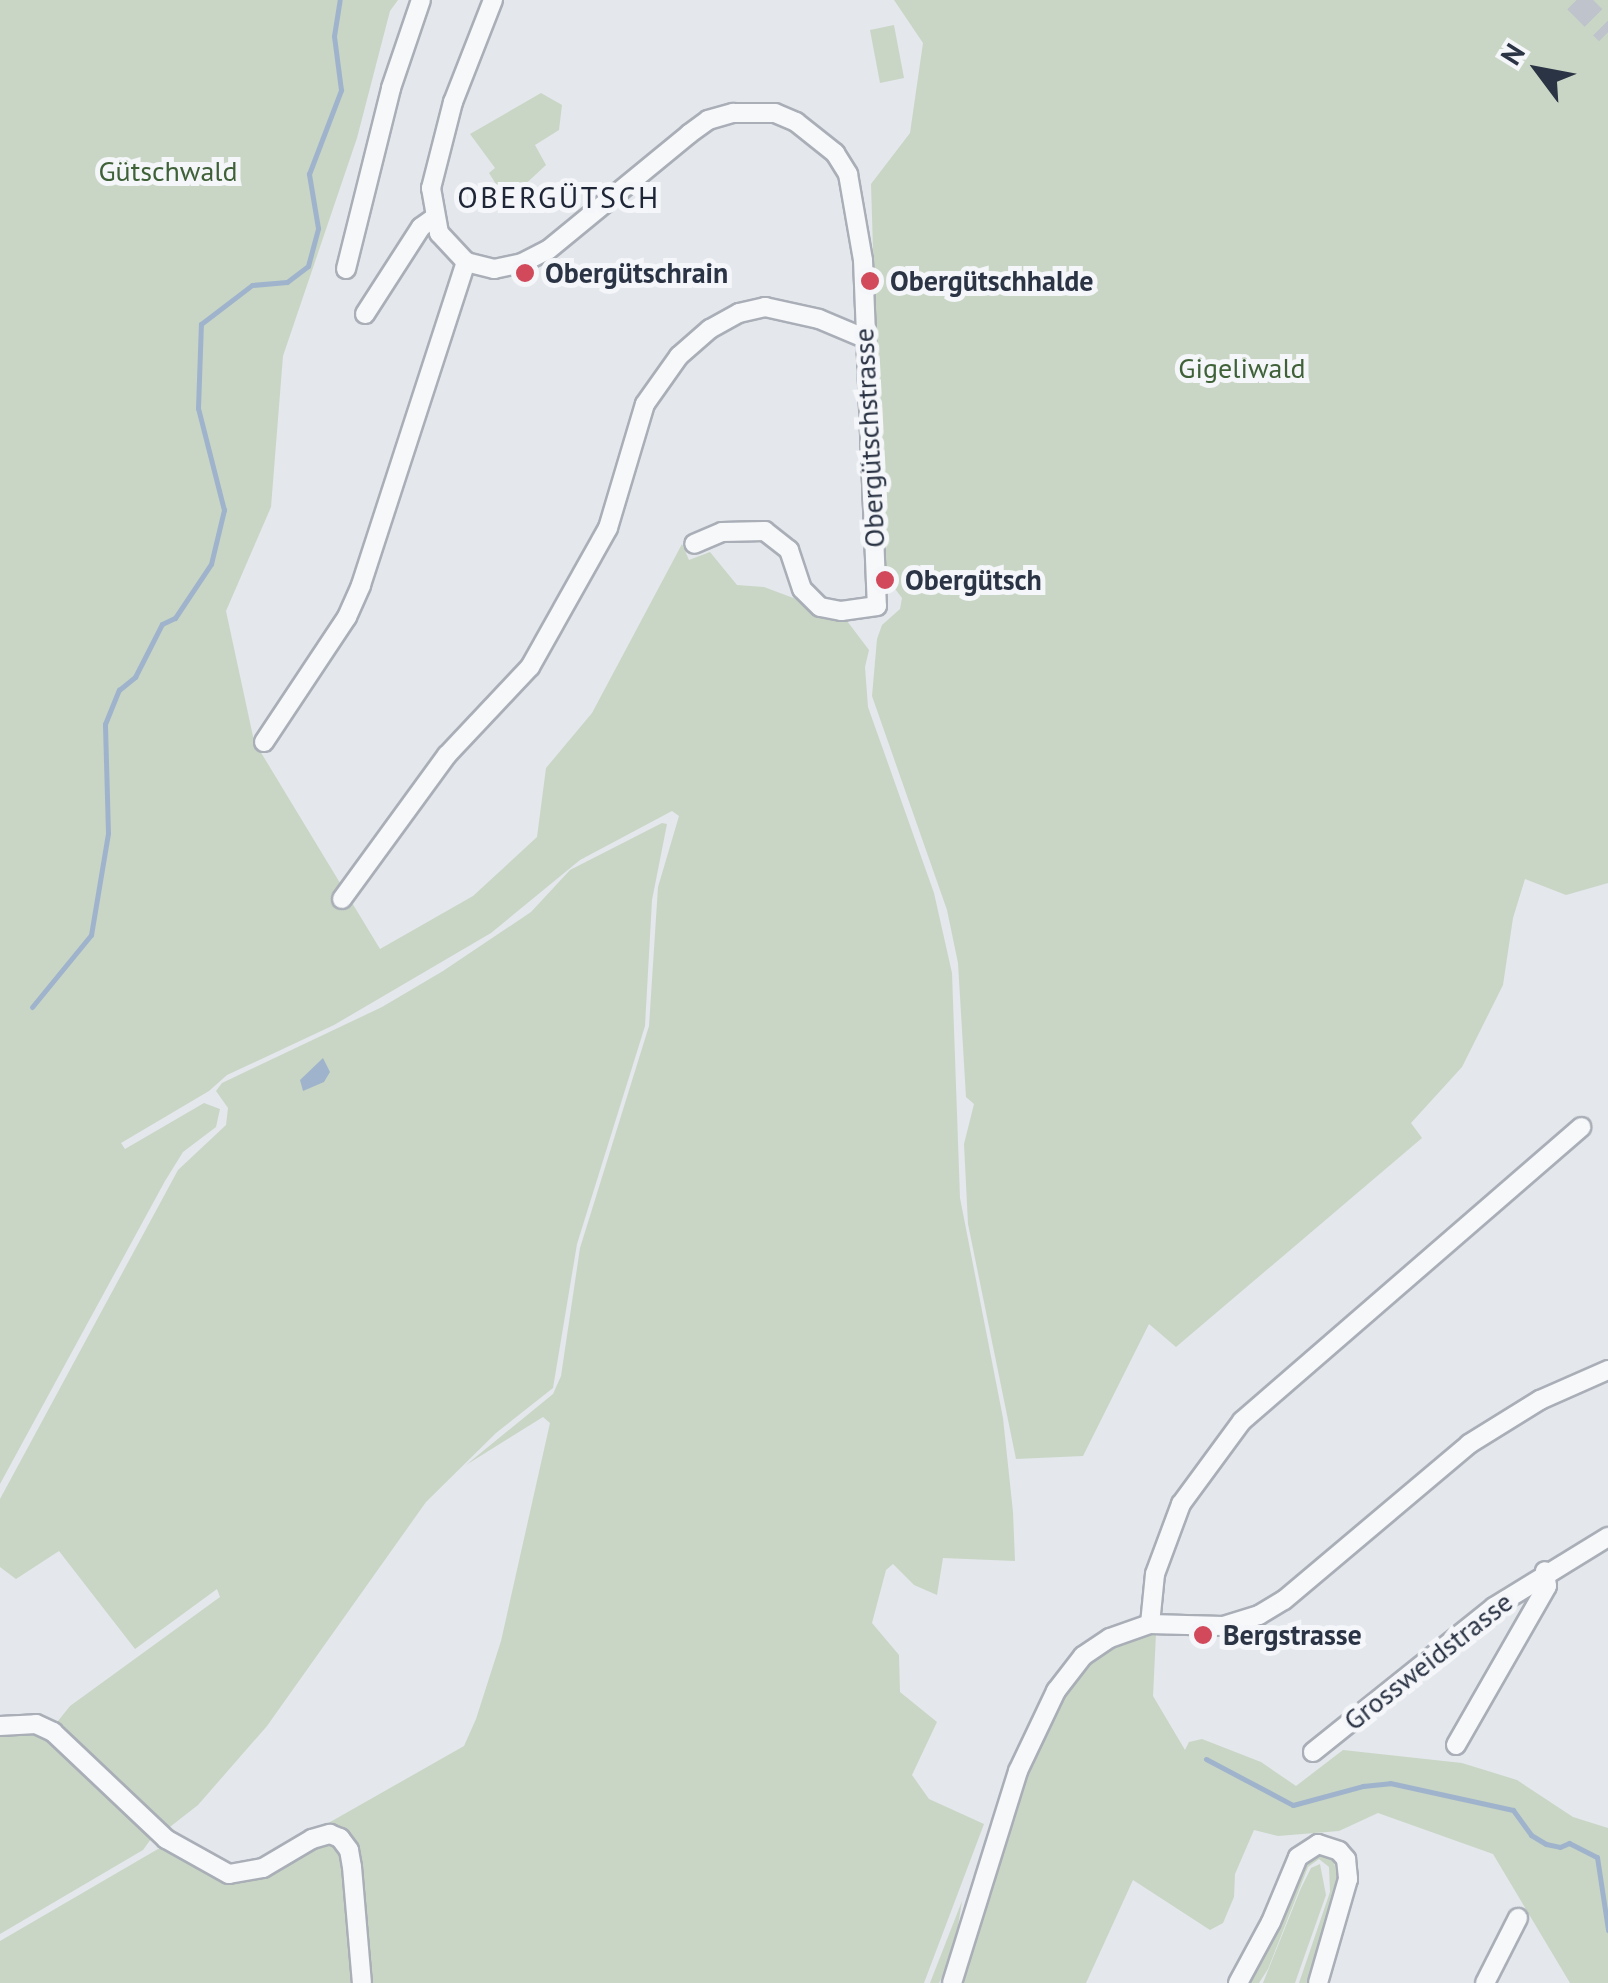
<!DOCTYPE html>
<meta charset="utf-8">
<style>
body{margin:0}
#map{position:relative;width:1608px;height:1983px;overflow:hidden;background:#e4e7ec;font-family:"PT Sans",sans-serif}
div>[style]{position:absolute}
.green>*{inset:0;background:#c9d6c5}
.water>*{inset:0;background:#9fb4cc}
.stream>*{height:5px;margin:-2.5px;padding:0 2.5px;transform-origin:2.5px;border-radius:2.5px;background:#9fb4cc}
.highway-tunnel>*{height:25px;margin-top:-12.5px;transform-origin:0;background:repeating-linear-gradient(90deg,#bfc3cb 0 25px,transparent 0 37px)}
.roads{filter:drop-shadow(2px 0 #a9aeb7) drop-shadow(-2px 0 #a9aeb7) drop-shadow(0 2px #a9aeb7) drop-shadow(0 -2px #a9aeb7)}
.minor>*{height:18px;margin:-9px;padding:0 9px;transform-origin:9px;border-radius:9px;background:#f7f8fa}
.dots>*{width:28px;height:28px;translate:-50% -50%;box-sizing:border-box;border:5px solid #f4f6f9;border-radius:50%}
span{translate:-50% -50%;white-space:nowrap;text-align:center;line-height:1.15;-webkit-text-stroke:10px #f4f6f9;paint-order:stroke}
.park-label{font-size:28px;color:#3f6138}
.poi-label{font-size:28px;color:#2b3445;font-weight:700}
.left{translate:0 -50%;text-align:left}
.street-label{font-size:28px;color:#2b3445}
.neighbourhood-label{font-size:30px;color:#1d2536;letter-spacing:2.5px}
.north{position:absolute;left:1488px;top:20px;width:100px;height:100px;-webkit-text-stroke:8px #f4f6f9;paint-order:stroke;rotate:302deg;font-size:28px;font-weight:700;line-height:40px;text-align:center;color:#2b3445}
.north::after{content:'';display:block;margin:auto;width:35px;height:45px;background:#2b3445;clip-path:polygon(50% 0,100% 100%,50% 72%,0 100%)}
</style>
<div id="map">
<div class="green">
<div style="clip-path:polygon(0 0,398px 0,390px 11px,357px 138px,283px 356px,271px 507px,226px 611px,254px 741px,380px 949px,473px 896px,537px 837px,546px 768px,592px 713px,682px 544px,689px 560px,710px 552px,737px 585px,764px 587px,844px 617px,869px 650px,865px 667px,868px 707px,934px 893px,952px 973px,960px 1198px,1003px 1418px,1013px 1512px,1015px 1561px,943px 1558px,937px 1595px,914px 1585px,893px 1564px,886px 1570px,872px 1623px,899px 1655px,900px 1692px,937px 1722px,912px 1775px,929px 1799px,984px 1824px,924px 1983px,368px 1983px,353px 1843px,345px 1832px,302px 1838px,464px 1746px,476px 1719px,501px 1641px,550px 1423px,543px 1417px,466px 1465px,553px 1394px,561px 1376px,580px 1248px,649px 1026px,658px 887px,679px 816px,672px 811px,580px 860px,491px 933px,334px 1025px,227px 1075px,209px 1091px,121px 1143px,125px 1149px,204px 1103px,220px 1109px,216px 1127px,183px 1152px,165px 1181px,0 1484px)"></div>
<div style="clip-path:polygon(894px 0,1608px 0,1608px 883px,1566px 895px,1525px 879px,1513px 918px,1503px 985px,1462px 1067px,1411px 1123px,1422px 1138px,1176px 1347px,1149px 1324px,1083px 1456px,1016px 1459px,968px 1224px,964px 1144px,974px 1104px,966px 1097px,958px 963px,947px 910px,872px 696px,877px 639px,882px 625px,900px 609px,902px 598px,883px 573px,871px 184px,910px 133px,923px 43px)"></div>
<div style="clip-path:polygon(894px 25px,904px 78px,880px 83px,870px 30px)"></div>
<div style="clip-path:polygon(541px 93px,562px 105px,559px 130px,535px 145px,546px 165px,519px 190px,503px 195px,489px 173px,495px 168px,470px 134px)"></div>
<div style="clip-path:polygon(662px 823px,667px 824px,652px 900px,645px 1026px,577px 1244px,553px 1388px,496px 1433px,426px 1502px,267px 1726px,198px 1805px,166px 1830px,59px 1728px,58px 1721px,70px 1706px,220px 1597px,217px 1589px,135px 1649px,59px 1551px,16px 1579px,0 1567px,0 1499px,178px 1170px,226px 1125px,228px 1108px,216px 1091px,222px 1083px,382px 1007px,443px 971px,531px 912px,570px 870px)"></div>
<div style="clip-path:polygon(1156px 1634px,1153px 1696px,1185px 1750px,1189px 1742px,1202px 1739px,1261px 1762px,1296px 1786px,1343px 1750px,1462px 1763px,1517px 1780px,1573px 1817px,1608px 1828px,1608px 1983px,1570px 1983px,1493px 1854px,1378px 1813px,1339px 1831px,1278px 1836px,1254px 1830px,1235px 1874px,1234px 1897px,1223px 1923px,1210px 1930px,1133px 1880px,1086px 1983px,956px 1983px,1018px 1786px,1068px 1687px,1089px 1661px,1104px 1651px,1128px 1640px)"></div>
<div style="clip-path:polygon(37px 1728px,152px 1831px,151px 1839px,143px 1850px,0 1934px,0 1729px)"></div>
<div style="clip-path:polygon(314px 1840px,343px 1845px,359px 1983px,0 1983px,0 1941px,158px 1849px,166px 1848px,225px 1873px)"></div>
<div style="clip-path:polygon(1318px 1855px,1333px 1860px,1339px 1879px,1332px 1920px,1310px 1983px,1299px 1983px,1330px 1892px,1329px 1867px,1319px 1859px,1308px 1867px,1268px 1969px,1259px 1983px,1246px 1983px,1303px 1869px)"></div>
<div style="clip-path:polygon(1320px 1864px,1326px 1895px,1295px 1983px,1263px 1983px,1301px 1888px,1311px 1868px)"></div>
<div style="clip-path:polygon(962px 1901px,954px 1951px,939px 1983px,930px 1983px)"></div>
</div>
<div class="water">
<div style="clip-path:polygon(323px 1058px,330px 1072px,324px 1082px,303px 1091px,300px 1080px)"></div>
</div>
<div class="stream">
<div style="left:32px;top:1007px;width:93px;rotate:-50.7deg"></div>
<div style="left:91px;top:935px;width:103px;rotate:-80.5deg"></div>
<div style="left:108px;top:833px;width:109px;rotate:-91.6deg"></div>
<div style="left:105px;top:724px;width:37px;rotate:-68deg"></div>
<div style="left:119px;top:690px;width:21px;rotate:-39deg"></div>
<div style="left:135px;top:677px;width:59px;rotate:-63deg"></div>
<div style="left:162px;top:624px;width:14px;rotate:-25deg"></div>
<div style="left:175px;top:618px;width:65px;rotate:-56.3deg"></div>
<div style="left:211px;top:564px;width:56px;rotate:-76.5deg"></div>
<div style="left:224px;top:510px;width:105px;rotate:-104.3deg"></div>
<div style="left:198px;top:408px;width:84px;rotate:-88deg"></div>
<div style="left:201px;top:324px;width:64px;rotate:-37.4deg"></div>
<div style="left:252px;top:285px;width:35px;rotate:-5deg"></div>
<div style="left:287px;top:282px;width:26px;rotate:-37deg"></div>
<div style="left:308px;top:266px;width:39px;rotate:-75deg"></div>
<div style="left:318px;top:228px;width:55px;rotate:-99.5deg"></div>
<div style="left:309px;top:174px;width:90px;rotate:-69.1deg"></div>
<div style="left:341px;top:90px;width:54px;rotate:-97.4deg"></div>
<div style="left:334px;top:36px;width:36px;rotate:-81deg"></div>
<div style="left:1206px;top:1759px;width:98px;rotate:27.9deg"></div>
<div style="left:1293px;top:1805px;width:73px;rotate:-15.2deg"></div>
<div style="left:1363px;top:1786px;width:27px;rotate:-6deg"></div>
<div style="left:1390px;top:1783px;width:126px;rotate:12.4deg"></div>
<div style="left:1513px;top:1810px;width:31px;rotate:54deg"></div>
<div style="left:1531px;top:1835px;width:17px;rotate:31deg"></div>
<div style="left:1546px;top:1844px;width:14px;rotate:12deg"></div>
<div style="left:1560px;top:1847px;width:10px;rotate:-24deg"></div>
<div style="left:1569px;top:1843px;width:31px;rotate:27deg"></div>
<div style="left:1597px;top:1857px;width:74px;rotate:81.4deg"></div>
</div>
<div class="highway-tunnel">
<div style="left:1576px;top:0;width:45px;rotate:45deg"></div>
</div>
<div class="roads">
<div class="minor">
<div style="left:493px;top:0;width:110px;rotate:111.4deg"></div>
<div style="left:453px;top:102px;width:89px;rotate:104.3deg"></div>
<div style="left:431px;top:188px;width:46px;rotate:79.9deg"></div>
<div style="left:439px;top:233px;width:40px;rotate:47deg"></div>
<div style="left:466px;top:262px;width:29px;rotate:14deg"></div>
<div style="left:494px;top:269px;width:29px;rotate:-12deg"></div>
<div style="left:522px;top:263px;width:29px;rotate:-27deg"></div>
<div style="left:548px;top:250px;width:183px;rotate:-39.4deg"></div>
<div style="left:689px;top:134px;width:24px;rotate:-36deg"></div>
<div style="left:708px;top:120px;width:26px;rotate:-16deg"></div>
<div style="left:733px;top:113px;width:42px"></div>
<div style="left:775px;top:113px;width:23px;rotate:23deg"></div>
<div style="left:796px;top:122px;width:50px;rotate:38.5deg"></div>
<div style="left:835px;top:153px;width:25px;rotate:58deg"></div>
<div style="left:848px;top:174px;width:87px;rotate:80.1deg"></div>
<div style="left:863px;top:260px;width:346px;rotate:87.7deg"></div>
<div style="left:877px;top:606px;width:36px;rotate:172deg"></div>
<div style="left:841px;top:611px;width:21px;rotate:-169deg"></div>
<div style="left:820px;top:607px;width:25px;rotate:-135deg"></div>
<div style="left:802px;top:589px;width:41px;rotate:-108.4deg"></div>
<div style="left:789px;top:550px;width:31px;rotate:-142deg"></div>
<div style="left:765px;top:531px;width:43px;rotate:178.7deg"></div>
<div style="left:722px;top:532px;width:30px;rotate:157deg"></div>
<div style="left:346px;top:269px;width:187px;rotate:-76deg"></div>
<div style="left:391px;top:88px;width:93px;rotate:-71.2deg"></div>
<div style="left:365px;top:314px;width:103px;rotate:-57.2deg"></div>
<div style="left:421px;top:227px;width:16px;rotate:-35deg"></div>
<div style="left:264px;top:742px;width:150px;rotate:-56.4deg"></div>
<div style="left:347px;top:617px;width:35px;rotate:-66deg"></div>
<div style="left:361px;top:585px;width:340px;rotate:-72deg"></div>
<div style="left:342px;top:899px;width:178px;rotate:-53.9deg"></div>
<div style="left:447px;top:755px;width:121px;rotate:-46.7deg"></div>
<div style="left:530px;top:667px;width:159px;rotate:-60.7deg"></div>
<div style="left:608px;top:528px;width:129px;rotate:-73.4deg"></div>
<div style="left:645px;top:404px;width:59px;rotate:-54.7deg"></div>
<div style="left:679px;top:356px;width:41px;rotate:-41.1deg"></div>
<div style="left:710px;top:329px;width:33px;rotate:-29deg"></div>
<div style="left:739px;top:313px;width:27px;rotate:-13deg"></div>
<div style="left:765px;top:307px;width:55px;rotate:12.5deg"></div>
<div style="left:819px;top:319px;width:49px;rotate:22.9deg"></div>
<div style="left:1150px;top:1624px;width:50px;rotate:-84.3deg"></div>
<div style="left:1155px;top:1574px;width:75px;rotate:-69.6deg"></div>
<div style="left:1181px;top:1504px;width:103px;rotate:-53.7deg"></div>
<div style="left:1242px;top:1421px;width:449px;rotate:-40.9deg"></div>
<div style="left:0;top:1726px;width:36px;rotate:-3deg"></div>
<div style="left:36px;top:1724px;width:19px;rotate:25deg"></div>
<div style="left:53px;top:1732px;width:156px;rotate:43.4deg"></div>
<div style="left:166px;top:1839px;width:72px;rotate:29.1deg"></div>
<div style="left:229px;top:1874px;width:35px;rotate:-10deg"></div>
<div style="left:263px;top:1868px;width:57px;rotate:-30.6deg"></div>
<div style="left:312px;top:1839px;width:19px;rotate:-16deg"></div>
<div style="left:330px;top:1834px;width:11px;rotate:22deg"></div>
<div style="left:340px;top:1838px;width:15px;rotate:53deg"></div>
<div style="left:349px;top:1850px;width:17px;rotate:80deg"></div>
<div style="left:352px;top:1867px;width:116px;rotate:85.1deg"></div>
<div style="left:1456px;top:1745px;width:183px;rotate:-60.2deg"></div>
<div style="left:1547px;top:1586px;width:15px;rotate:-98deg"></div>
<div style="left:1313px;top:1752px;width:232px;rotate:-38.7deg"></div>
<div style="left:1494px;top:1607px;width:134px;rotate:-31.6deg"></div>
<div style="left:952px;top:1983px;width:222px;rotate:-72.7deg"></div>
<div style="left:1018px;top:1771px;width:89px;rotate:-64.6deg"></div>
<div style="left:1056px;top:1691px;width:44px;rotate:-52.4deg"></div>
<div style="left:1083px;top:1656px;width:32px;rotate:-34deg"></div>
<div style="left:1110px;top:1638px;width:42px;rotate:-19.3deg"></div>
<div style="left:1150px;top:1624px;width:73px;rotate:1.6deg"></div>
<div style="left:1223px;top:1626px;width:38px;rotate:-17deg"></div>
<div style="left:1259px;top:1615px;width:29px;rotate:-31deg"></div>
<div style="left:1284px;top:1600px;width:242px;rotate:-40.1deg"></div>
<div style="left:1469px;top:1444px;width:84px;rotate:-31.8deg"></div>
<div style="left:1540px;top:1400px;width:74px;rotate:-23.8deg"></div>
<div style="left:1238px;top:1983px;width:69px;rotate:-61.6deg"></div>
<div style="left:1271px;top:1922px;width:70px;rotate:-67.4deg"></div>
<div style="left:1298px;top:1857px;width:24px;rotate:-33deg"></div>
<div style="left:1318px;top:1844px;width:22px;rotate:18deg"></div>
<div style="left:1339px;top:1851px;width:11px;rotate:49deg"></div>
<div style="left:1346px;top:1859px;width:20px;rotate:84deg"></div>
<div style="left:1348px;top:1879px;width:108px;rotate:106.1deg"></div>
<div style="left:1485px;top:1983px;width:73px;rotate:-63.1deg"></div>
</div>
</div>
<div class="dots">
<div style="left:525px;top:273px;background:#d1495b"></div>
<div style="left:870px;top:281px;background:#d1495b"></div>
<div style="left:885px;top:580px;background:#d1495b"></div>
<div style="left:1203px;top:1635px;background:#d1495b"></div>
</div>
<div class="park-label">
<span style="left:168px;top:171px">Gütschwald</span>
<span style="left:1242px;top:368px">Gigeliwald</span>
</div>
<div class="poi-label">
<span class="left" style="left:545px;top:273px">Obergütschrain</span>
<span class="left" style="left:890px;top:281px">Obergütschhalde</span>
<span class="left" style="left:905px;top:580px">Obergütsch</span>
<span class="left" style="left:1223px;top:1635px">Bergstrasse</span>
</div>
<div class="street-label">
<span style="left:869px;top:438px;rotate:-93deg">Obergütschstrasse</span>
<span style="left:1428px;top:1661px;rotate:-38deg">Grossweidstrasse</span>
</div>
<div class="neighbourhood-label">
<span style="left:559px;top:197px">OBERGÜTSCH</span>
</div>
<div class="north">N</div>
</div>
